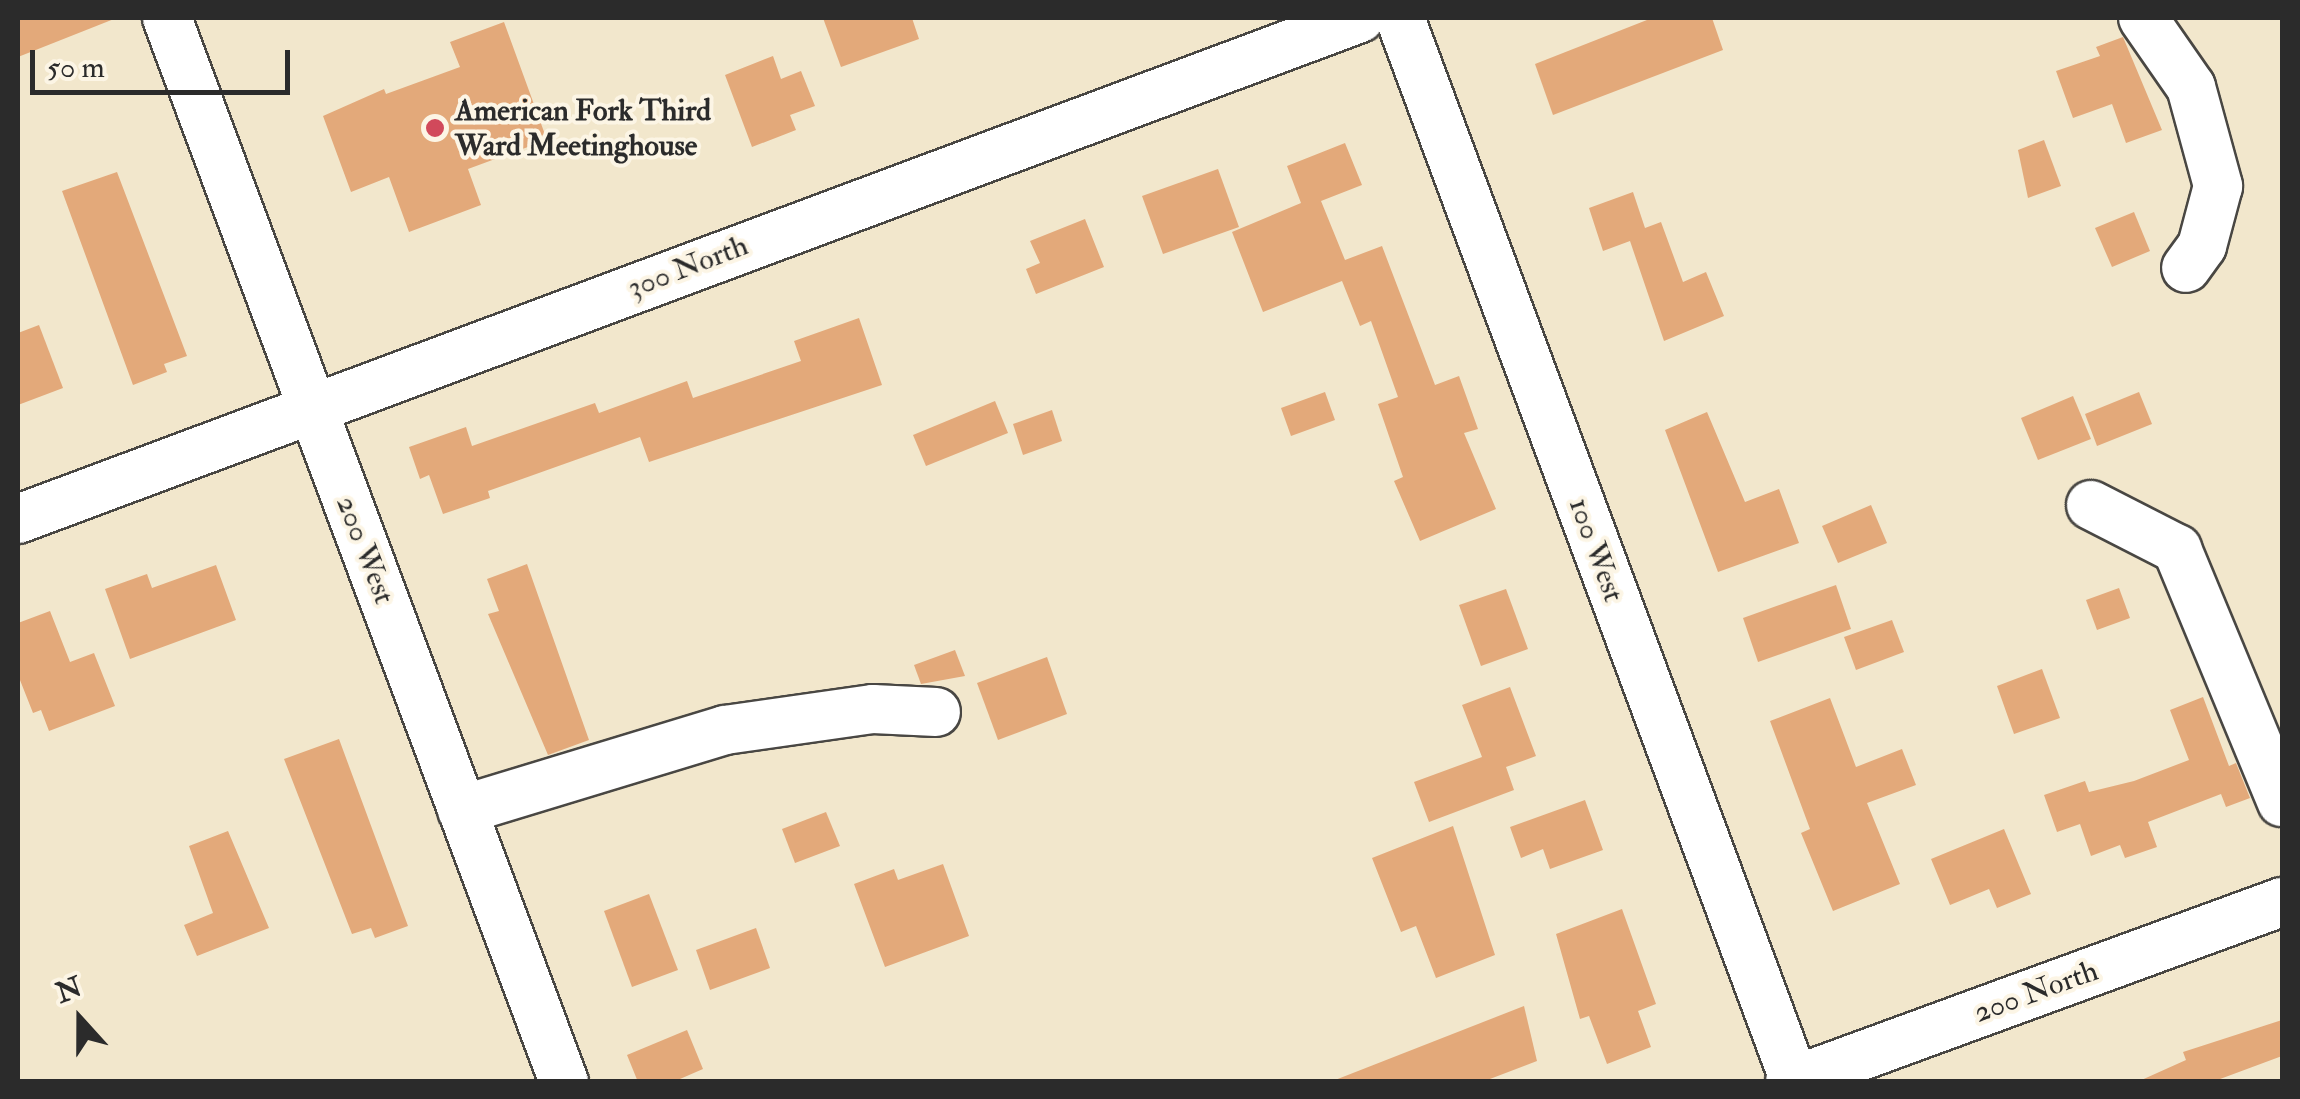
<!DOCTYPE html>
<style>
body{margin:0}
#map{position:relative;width:2300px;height:1099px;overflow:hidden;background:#f2e7cc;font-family:"IM FELL Double Pica",serif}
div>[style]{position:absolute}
.building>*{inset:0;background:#e3a97a}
.roads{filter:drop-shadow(2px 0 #494743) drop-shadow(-2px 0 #494743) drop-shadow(0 2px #494743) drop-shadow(0 -2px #494743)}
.minor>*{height:48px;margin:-24px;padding:0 24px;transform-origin:24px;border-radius:24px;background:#fff}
.dots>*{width:28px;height:28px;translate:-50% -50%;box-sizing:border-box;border:5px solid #fcf5e5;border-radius:50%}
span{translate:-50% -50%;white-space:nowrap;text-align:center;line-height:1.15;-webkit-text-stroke:8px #fcf5e5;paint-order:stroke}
.poi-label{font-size:30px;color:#2b2b2b;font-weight:700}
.left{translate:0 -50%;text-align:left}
.street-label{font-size:30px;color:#2b2b2b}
.frame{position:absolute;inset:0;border:20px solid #2b2b2b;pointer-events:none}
.north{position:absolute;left:30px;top:969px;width:100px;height:100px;-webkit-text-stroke:8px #fcf5e5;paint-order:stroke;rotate:339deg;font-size:28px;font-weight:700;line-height:40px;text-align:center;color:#2b2b2b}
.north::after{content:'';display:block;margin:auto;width:35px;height:45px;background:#2b2b2b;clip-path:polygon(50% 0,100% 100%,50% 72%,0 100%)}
.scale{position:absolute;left:30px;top:50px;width:260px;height:45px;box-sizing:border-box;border:5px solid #2b2b2b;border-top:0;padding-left:12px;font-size:30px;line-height:35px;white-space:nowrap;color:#2b2b2b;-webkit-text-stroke:8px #fcf5e5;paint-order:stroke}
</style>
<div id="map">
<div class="building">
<div style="clip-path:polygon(18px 18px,114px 18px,114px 19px,18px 57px)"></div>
<div style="clip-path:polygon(823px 18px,912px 18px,919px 39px,841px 67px)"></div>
<div style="clip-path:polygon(1652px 18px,1712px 18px,1723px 50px,1553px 115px,1535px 64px)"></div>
<div style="clip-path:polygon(504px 22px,547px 140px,468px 169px,481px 205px,409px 232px,389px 177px,351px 192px,323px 116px,384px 89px,386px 94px,460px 67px,450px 42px)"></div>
<div style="clip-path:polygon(2123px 37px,2162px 130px,2126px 143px,2112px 104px,2073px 118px,2056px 71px,2100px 56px,2096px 47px)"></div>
<div style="clip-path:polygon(773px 56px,781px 79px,801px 71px,815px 106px,790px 115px,796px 130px,752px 147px,725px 75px)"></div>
<div style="clip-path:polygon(2044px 140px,2061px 186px,2028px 198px,2018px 150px)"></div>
<div style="clip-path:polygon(1345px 143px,1362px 185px,1321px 201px,1345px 260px,1382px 246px,1435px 385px,1459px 376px,1478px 429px,1464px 433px,1496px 509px,1420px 541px,1394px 481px,1403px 477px,1378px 404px,1398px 397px,1371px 321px,1360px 326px,1342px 281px,1263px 312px,1232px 232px,1301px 203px,1287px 166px)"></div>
<div style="clip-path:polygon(1218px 169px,1239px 227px,1163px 254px,1142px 196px)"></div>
<div style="clip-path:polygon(117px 172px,187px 356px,164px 364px,167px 372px,133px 385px,62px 191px)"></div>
<div style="clip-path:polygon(1633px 192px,1645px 228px,1661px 222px,1683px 282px,1706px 272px,1724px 316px,1664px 341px,1630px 241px,1603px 251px,1589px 208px)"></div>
<div style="clip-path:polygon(2134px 212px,2150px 251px,2112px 267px,2095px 228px)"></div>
<div style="clip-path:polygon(1085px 219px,1104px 267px,1036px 294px,1026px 269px,1040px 263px,1030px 241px)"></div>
<div style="clip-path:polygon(859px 318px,882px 385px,649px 462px,640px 437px,488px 491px,490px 498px,443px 514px,429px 475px,420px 479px,409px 447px,466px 427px,472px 446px,595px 403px,599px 413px,687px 381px,693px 398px,801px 361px,794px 341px)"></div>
<div style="clip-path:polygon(39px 325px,63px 388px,18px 405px,18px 333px)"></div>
<div style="clip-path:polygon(1325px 392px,1335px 420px,1291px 436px,1281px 408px)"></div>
<div style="clip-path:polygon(2139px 392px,2152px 424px,2097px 446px,2085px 414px)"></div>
<div style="clip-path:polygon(2073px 396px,2091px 439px,2038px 460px,2021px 418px)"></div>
<div style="clip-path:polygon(995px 401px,1008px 433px,926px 466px,913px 435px)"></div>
<div style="clip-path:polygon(1052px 410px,1062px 441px,1023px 455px,1013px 424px)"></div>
<div style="clip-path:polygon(1707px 412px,1745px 502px,1779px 489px,1799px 543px,1718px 572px,1665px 430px)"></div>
<div style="clip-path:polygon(1871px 505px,1887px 543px,1838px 563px,1822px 526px)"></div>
<div style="clip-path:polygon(527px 564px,589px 740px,548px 755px,488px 614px,499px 611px,487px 579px)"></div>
<div style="clip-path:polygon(216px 565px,236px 620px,130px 659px,105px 589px,147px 574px,152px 588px)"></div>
<div style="clip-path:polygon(1836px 585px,1851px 629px,1758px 662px,1743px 618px)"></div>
<div style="clip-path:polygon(2119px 588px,2130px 618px,2097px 630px,2086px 600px)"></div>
<div style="clip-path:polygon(1506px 589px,1528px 649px,1481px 666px,1459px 605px)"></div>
<div style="clip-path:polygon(50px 611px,70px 662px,94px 653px,115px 706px,49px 731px,41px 710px,33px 713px,18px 675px,18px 623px)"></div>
<div style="clip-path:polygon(1892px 620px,1904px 652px,1856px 670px,1844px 637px)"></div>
<div style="clip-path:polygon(955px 650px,965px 676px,921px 684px,914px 665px)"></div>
<div style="clip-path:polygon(1047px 657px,1067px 714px,998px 740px,977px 683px)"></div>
<div style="clip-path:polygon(2042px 669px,2060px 718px,2014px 734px,1997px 686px)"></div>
<div style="clip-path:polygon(1510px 687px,1536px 756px,1506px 767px,1514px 790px,1429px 822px,1414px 782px,1482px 757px,1462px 705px)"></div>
<div style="clip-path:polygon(2203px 697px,2229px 766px,2236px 763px,2250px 798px,2226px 807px,2221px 794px,2148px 822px,2157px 847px,2125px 858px,2120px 845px,2091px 856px,2080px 824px,2057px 832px,2044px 795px,2085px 781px,2089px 792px,2134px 781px,2189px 760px,2170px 710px)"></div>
<div style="clip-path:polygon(1830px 698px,1856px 767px,1902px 749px,1916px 785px,1867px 803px,1900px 884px,1833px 911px,1801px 833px,1810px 829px,1770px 721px)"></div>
<div style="clip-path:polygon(339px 739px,408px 926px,375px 938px,371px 928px,352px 934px,284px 759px)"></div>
<div style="clip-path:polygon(1585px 800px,1603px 850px,1550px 869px,1543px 849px,1521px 858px,1510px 827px)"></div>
<div style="clip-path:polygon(826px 812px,840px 846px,795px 863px,782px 829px)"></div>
<div style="clip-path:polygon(1453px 826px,1495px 955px,1436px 978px,1416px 926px,1401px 932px,1372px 858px)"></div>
<div style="clip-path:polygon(2004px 829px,2031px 894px,1997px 908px,1989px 889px,1950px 905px,1931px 859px)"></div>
<div style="clip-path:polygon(228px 831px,269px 928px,197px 956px,184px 925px,213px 913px,189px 846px)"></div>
<div style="clip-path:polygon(943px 864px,969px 936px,885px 967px,854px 884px,894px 869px,898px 880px)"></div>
<div style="clip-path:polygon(649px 894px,678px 970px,632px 987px,604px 911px)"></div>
<div style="clip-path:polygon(1622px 909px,1656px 1004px,1638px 1011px,1651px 1047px,1607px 1064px,1589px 1016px,1580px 1019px,1556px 934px)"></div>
<div style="clip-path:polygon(756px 928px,770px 968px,710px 990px,696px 950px)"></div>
<div style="clip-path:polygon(1524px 1006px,1537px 1061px,1482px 1082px,1330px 1082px)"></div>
<div style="clip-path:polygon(2282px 1020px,2282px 1056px,2212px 1082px,2137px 1082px,2186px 1060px,2183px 1052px)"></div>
<div style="clip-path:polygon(687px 1030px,703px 1069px,673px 1082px,638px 1082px,627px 1055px)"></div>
</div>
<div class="roads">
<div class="minor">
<div style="left:167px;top:18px;width:1136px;rotate:69.54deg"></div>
<div style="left:1400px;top:18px;width:1135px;rotate:69.63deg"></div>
<div style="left:2143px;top:18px;width:84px;rotate:55.2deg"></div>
<div style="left:2191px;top:87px;width:103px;rotate:74.7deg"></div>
<div style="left:2218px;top:186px;width:62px;rotate:104.9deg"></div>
<div style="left:2202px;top:246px;width:27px;rotate:126deg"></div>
<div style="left:2091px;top:505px;width:97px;rotate:27.1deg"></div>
<div style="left:2177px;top:549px;width:274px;rotate:67.5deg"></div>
<div style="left:18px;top:519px;width:1432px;rotate:-20.47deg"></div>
<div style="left:462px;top:810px;width:275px;rotate:-16.9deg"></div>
<div style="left:725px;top:730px;width:149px;rotate:-8.1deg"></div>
<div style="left:873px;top:709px;width:63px;rotate:2.7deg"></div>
<div style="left:1790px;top:1082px;width:524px;rotate:-20.1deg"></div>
</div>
</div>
<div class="dots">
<div style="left:435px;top:128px;background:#d1495b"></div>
</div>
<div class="poi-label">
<span class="left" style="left:455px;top:128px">American Fork Third<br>Ward Meetinghouse</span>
</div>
<div class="street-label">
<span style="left:688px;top:267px;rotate:-21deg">300 North</span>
<span style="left:365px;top:550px;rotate:69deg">200 West</span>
<span style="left:1596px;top:550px;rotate:70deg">100 West</span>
<span style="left:2036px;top:992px;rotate:-20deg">200 North</span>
</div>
<div class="frame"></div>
<div class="north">N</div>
<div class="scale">50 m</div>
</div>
